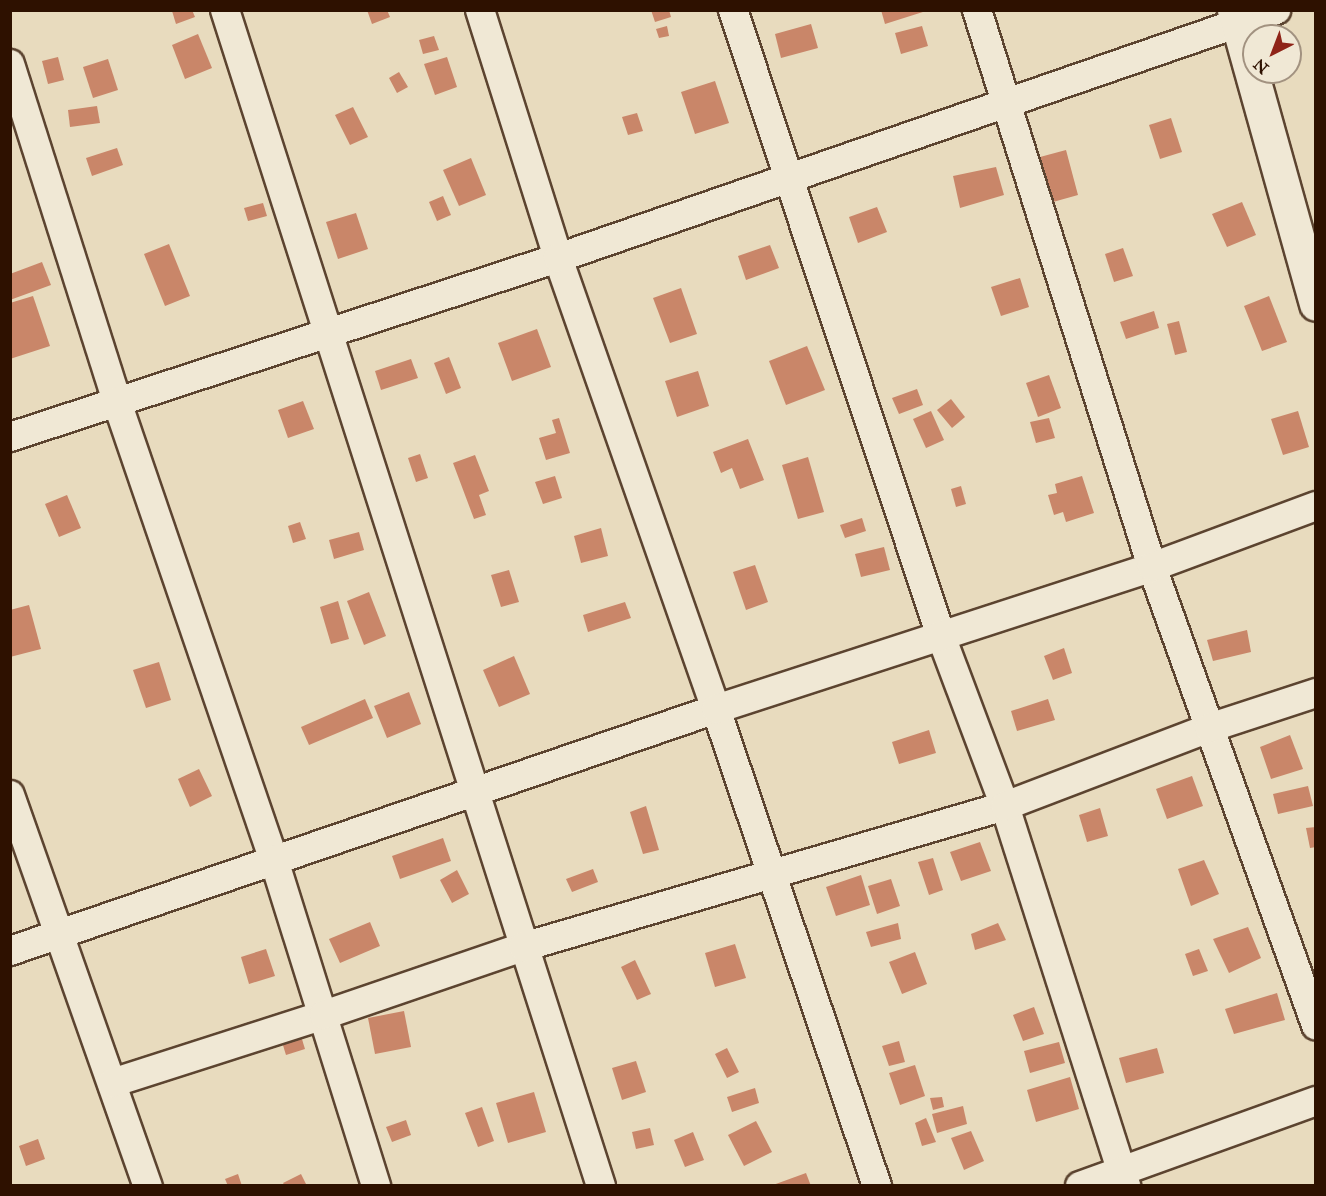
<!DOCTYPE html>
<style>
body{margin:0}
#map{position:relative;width:1326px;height:1196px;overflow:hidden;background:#e8dbbe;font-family:"IM FELL Great Primer",serif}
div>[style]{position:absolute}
.building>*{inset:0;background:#c98669}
.roads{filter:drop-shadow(2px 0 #5c4430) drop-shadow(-2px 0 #5c4430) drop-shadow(0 2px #5c4430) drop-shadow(0 -2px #5c4430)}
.minor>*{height:28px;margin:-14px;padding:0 14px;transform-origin:14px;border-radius:14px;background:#f0e8d5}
.tertiary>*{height:33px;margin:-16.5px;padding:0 16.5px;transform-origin:16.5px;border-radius:16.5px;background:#f0e8d5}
span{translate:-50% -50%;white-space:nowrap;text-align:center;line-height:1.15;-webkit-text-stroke:6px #f0e8d5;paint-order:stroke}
.frame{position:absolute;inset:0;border:12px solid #2e1100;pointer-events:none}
.north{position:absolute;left:1242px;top:24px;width:60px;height:60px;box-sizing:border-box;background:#f0e8d5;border:2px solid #a29280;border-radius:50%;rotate:222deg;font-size:16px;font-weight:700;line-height:24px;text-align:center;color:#2e1100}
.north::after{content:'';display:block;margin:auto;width:21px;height:27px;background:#8f2418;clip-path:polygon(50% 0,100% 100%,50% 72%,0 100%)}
</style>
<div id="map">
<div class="building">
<div style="clip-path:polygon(192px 10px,195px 17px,176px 24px,172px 11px)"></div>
<div style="clip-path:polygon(367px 10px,387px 10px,390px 17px,372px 24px)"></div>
<div style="clip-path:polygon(651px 10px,669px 10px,671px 17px,655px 22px)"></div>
<div style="clip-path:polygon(881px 10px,926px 10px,926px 11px,885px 24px)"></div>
<div style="clip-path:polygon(811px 24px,818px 48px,781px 58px,775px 34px)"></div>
<div style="clip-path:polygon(667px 26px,669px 36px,659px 38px,656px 29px)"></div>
<div style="clip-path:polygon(922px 26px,928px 46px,901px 54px,895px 33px)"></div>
<div style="clip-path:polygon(198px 34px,212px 68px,185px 79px,172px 45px)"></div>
<div style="clip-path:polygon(434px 36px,439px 50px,423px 54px,419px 40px)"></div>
<div style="clip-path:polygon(58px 57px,64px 80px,48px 84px,42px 61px)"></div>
<div style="clip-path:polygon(447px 57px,457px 87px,435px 95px,424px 64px)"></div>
<div style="clip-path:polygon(108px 59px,118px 90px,93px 98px,83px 67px)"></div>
<div style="clip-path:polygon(399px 72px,408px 87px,397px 93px,389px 78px)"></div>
<div style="clip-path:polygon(715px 81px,729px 123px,695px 134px,681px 92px)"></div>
<div style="clip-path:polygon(97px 106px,100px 123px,70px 127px,68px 110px)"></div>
<div style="clip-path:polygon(353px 107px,368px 137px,350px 145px,335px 115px)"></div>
<div style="clip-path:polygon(637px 113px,643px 131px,628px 135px,622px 117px)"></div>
<div style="clip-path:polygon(1171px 118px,1182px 152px,1160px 159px,1149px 125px)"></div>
<div style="clip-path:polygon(117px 148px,123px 165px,92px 176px,86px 158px)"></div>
<div style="clip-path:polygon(1066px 150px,1078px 195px,1053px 202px,1040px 157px)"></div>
<div style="clip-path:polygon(471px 158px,486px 195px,459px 206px,443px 170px)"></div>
<div style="clip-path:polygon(996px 167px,1004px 195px,960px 208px,953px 176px)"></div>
<div style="clip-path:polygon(443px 196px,451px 215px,437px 221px,429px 202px)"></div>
<div style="clip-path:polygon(1242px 202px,1256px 235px,1227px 247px,1212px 214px)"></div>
<div style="clip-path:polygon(263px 203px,267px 216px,248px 221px,244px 208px)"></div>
<div style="clip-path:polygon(877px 207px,887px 232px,858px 243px,849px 217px)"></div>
<div style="clip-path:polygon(356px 213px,368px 249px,338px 259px,326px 222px)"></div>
<div style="clip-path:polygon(169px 244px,190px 296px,165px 306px,144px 254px)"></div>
<div style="clip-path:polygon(770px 245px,779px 268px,746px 280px,738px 256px)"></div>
<div style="clip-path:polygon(1123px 248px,1133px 276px,1114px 282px,1105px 254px)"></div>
<div style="clip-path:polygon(42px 262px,51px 285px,10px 300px,10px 274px)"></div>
<div style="clip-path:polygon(1020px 278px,1029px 307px,1001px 316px,991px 287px)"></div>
<div style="clip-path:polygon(681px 288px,697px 334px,670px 343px,653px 298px)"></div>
<div style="clip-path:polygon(33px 296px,50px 346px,10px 359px,10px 303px)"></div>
<div style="clip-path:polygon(1269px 296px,1287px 342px,1262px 351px,1244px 306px)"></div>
<div style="clip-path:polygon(1154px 311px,1159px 328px,1126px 339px,1120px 322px)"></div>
<div style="clip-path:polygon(1179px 321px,1187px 352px,1175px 355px,1167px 324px)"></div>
<div style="clip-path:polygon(537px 329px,551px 367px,512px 381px,498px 343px)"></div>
<div style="clip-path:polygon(807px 346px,825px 390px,786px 405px,769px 361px)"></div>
<div style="clip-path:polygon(449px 357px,461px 388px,446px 394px,434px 363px)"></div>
<div style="clip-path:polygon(411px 359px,418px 378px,381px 390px,375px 371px)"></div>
<div style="clip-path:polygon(698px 371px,709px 406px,677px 417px,665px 381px)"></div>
<div style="clip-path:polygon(1049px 375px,1061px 408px,1038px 417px,1026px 383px)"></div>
<div style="clip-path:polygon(917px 389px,923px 405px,899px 414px,892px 398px)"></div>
<div style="clip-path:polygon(951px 399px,965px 417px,952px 428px,937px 410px)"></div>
<div style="clip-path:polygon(303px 401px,314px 429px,288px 438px,278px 410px)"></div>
<div style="clip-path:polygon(931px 411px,944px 440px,926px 448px,913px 419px)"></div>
<div style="clip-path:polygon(1298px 411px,1309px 447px,1283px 455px,1271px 419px)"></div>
<div style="clip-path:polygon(559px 418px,570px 453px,546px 460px,539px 438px,556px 433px,552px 420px)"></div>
<div style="clip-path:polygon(1049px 418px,1055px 438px,1036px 443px,1030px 422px)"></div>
<div style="clip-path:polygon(748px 439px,764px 480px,740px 489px,732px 468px,721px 473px,713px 452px)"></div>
<div style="clip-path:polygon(420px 454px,428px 478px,416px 482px,408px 458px)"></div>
<div style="clip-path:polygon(475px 455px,489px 491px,479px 495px,486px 515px,474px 519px,453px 463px)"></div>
<div style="clip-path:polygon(808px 457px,824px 512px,798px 519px,782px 465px)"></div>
<div style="clip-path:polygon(555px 476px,562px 498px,543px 504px,535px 482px)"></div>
<div style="clip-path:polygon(1082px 476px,1094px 513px,1066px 522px,1063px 512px,1054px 515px,1048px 495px,1057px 493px,1055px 484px)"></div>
<div style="clip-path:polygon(961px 486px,966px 504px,956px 507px,951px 489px)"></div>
<div style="clip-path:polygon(67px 495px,81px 528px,59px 537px,45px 504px)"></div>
<div style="clip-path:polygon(862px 518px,866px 531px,845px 538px,840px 525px)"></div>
<div style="clip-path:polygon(300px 522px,306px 539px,293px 543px,288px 526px)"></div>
<div style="clip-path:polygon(601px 528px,608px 556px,581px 563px,574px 536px)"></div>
<div style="clip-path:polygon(359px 532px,364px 550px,334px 559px,329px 540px)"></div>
<div style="clip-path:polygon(884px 547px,890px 570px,861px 577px,855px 554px)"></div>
<div style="clip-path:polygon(755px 565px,768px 602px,746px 610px,733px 572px)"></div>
<div style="clip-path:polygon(509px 570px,519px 602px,501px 607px,491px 575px)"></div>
<div style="clip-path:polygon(369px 592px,386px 636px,364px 645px,347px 601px)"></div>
<div style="clip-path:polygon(338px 601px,349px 639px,331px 644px,320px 607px)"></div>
<div style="clip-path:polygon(625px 602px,631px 618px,588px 632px,583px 615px)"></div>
<div style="clip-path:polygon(29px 605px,41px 649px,10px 657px,10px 610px)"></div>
<div style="clip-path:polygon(1247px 630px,1251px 652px,1213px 661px,1207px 640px)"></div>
<div style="clip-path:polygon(1064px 648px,1072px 673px,1053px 680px,1044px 656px)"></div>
<div style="clip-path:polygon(514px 656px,530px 694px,499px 707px,483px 670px)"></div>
<div style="clip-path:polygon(159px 662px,171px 700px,146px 708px,133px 670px)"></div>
<div style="clip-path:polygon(409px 692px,421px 724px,387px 738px,374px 706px)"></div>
<div style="clip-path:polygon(365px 699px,373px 718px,309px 745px,301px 727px)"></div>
<div style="clip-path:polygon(1048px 699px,1055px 720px,1017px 731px,1011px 711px)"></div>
<div style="clip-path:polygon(929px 730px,936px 753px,899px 764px,892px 742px)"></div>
<div style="clip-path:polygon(1290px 735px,1303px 769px,1271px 779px,1260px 747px)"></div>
<div style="clip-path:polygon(199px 769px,212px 796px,190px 807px,178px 779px)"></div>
<div style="clip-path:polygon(1192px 776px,1203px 806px,1167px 819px,1156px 789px)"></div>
<div style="clip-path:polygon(1308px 786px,1313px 806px,1278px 814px,1273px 794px)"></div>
<div style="clip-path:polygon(646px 806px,659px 850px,643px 854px,630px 812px)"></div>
<div style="clip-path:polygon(1100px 808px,1108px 836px,1087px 842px,1079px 815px)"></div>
<div style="clip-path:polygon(1316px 827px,1316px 847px,1310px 848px,1306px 828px)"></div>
<div style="clip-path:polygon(443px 838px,451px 861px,400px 879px,392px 856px)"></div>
<div style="clip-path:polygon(980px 842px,991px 871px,961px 881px,950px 852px)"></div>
<div style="clip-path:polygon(933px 858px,943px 890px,929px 895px,918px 862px)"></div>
<div style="clip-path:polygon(1204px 860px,1219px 894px,1191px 906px,1178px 869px)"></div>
<div style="clip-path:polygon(593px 869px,598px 882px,572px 892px,566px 879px)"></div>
<div style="clip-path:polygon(457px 870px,469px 894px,452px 903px,440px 880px)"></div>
<div style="clip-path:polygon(861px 875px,870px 905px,836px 916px,826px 887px)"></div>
<div style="clip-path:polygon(891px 879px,900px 906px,877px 914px,868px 886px)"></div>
<div style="clip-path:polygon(370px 922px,380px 946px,340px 963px,329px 939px)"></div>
<div style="clip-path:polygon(898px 923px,901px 939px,871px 947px,866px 932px)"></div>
<div style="clip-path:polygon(998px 923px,1006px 940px,975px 950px,971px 934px)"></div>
<div style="clip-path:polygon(1248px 927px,1261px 958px,1229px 973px,1213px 939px)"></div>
<div style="clip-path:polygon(735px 944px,746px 978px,715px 987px,705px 953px)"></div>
<div style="clip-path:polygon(266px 949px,275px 976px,249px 984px,241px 957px)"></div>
<div style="clip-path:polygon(1199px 949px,1208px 971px,1193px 976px,1185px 954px)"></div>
<div style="clip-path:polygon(915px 952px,927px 984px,902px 994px,889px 962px)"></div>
<div style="clip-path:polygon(635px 960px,651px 994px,637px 1000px,621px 967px)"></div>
<div style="clip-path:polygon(1277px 993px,1285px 1020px,1234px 1034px,1225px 1009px)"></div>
<div style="clip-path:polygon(1034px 1007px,1044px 1034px,1023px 1041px,1013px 1015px)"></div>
<div style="clip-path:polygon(404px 1011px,411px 1047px,375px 1054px,368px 1018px)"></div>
<div style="clip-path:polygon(301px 1036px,305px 1049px,286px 1055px,282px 1042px)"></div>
<div style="clip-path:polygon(899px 1041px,905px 1062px,889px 1066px,882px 1046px)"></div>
<div style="clip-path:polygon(1059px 1042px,1065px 1063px,1030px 1073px,1024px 1051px)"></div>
<div style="clip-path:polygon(727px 1048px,739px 1072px,727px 1078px,715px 1054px)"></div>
<div style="clip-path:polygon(1157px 1048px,1164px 1073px,1126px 1083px,1119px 1058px)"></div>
<div style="clip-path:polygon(636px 1061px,646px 1092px,622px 1100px,612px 1068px)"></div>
<div style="clip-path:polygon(915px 1065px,925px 1096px,900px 1105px,889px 1073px)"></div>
<div style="clip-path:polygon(1070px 1077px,1079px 1109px,1036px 1122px,1027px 1090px)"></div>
<div style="clip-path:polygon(755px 1088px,759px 1103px,732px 1112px,727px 1097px)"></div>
<div style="clip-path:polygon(534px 1092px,546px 1132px,508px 1143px,496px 1103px)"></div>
<div style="clip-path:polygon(942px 1097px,944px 1107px,933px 1110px,930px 1098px)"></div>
<div style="clip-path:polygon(963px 1106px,967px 1124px,937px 1133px,932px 1114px)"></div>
<div style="clip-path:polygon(482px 1107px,494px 1141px,478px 1147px,465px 1113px)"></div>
<div style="clip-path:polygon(926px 1118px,936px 1142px,922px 1146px,915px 1123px)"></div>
<div style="clip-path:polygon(406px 1120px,411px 1135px,392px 1142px,386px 1127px)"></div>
<div style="clip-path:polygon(756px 1121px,772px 1152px,744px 1166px,728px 1135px)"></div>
<div style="clip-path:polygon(650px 1128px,654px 1145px,636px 1149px,632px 1132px)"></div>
<div style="clip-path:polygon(971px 1131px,984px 1161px,964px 1170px,951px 1138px)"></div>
<div style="clip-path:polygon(693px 1132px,704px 1160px,685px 1167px,674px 1140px)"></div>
<div style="clip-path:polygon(38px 1139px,45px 1159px,26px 1166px,19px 1146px)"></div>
<div style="clip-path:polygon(806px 1173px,811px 1186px,773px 1186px,773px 1185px)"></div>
<div style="clip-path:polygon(238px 1174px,242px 1186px,228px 1186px,225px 1179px)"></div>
<div style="clip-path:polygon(301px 1174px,307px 1186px,285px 1186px,283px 1183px)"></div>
</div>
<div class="roads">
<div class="minor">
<div style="left:225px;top:10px;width:1235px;rotate:72.27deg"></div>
<div style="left:480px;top:10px;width:260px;rotate:72.5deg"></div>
<div style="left:558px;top:258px;width:478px;rotate:70.7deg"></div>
<div style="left:716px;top:709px;width:503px;rotate:71.35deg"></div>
<div style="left:733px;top:10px;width:660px;rotate:71.62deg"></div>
<div style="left:941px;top:636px;width:182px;rotate:69.4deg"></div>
<div style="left:1005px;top:806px;width:399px;rotate:72.3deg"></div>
<div style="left:977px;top:10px;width:584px;rotate:72.56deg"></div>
<div style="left:1152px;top:567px;width:487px;rotate:70.3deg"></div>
<div style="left:10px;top:64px;width:355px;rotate:72.4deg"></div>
<div style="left:117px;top:402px;width:484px;rotate:71.1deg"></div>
<div style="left:274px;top:860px;width:342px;rotate:72.6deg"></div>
<div style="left:10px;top:437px;width:576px;rotate:-18.09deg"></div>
<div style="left:558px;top:258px;width:760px;rotate:-19.06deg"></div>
<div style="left:10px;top:795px;width:415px;rotate:70.6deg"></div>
<div style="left:10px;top:951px;width:746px;rotate:-18.92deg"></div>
<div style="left:716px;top:709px;width:459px;rotate:-18deg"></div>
<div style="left:1152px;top:567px;width:175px;rotate:-20.4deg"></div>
<div style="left:112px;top:1083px;width:223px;rotate:-17.8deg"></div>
<div style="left:324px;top:1015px;width:210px;rotate:-18.9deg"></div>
<div style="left:523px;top:947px;width:502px;rotate:-16.31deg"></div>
<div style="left:1005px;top:806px;width:218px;rotate:-20.9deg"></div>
<div style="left:1209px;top:728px;width:113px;rotate:-18.1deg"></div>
<div style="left:1080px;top:1186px;width:251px;rotate:-19.8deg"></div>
</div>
<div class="tertiary">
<div style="left:1234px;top:10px;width:305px;rotate:74.4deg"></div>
</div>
</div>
<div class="frame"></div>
<div class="north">N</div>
</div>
